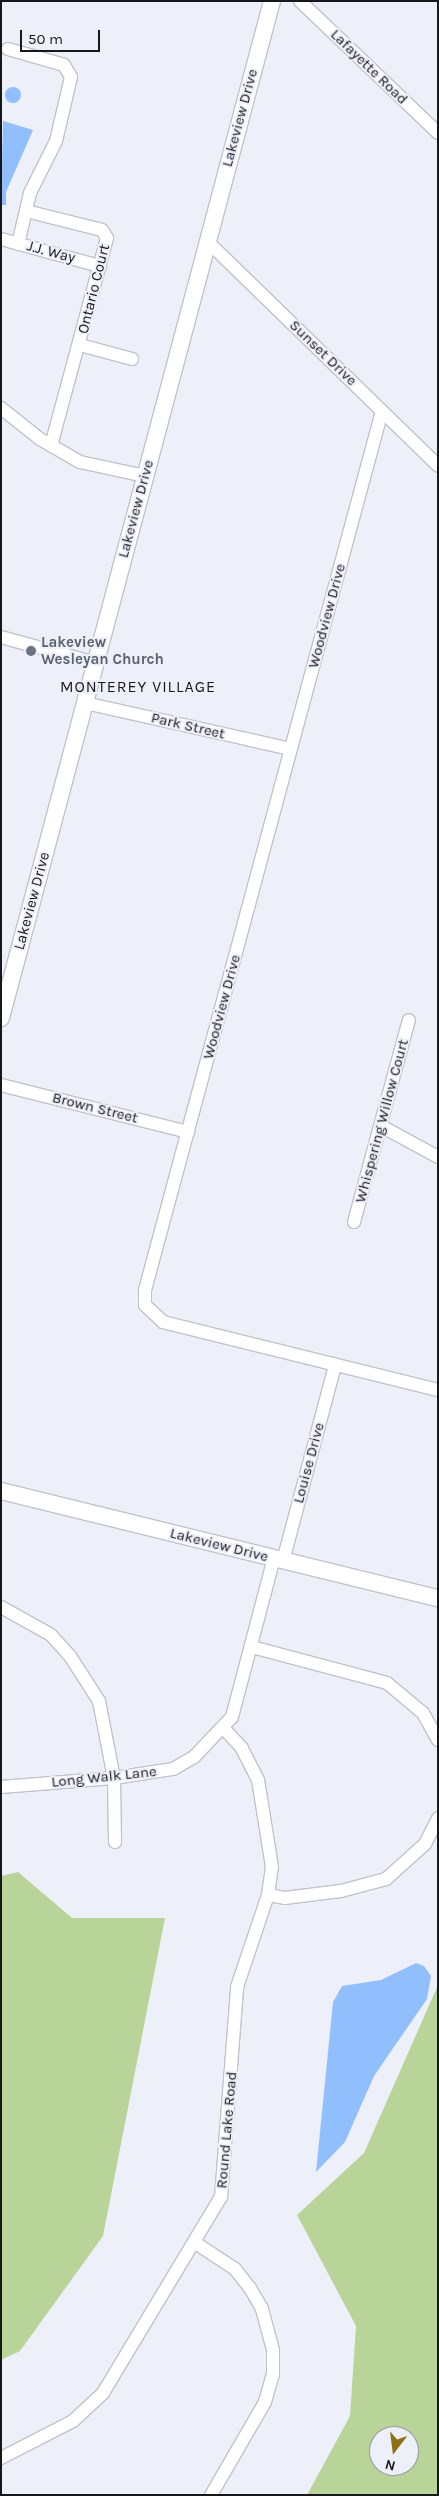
<!DOCTYPE html>
<style>
body{margin:0}
#map{position:relative;width:439px;height:2496px;overflow:hidden;background:#eef0f9;font-family:Karla,sans-serif}
div>[style]{position:absolute}
.green>*{inset:0;background:#b8d498}
.water>*{inset:0;background:#91bffd}
.round{border-radius:50%}
.roads{filter:drop-shadow(1px 0 #c0c3cc) drop-shadow(-1px 0 #c0c3cc) drop-shadow(0 1px #c0c3cc) drop-shadow(0 -1px #c0c3cc)}
.minor>*{height:12px;margin:-6px;padding:0 6px;transform-origin:6px;border-radius:6px;background:#fff}
.tertiary>*{height:16px;margin:-8px;padding:0 8px;transform-origin:8px;border-radius:8px;background:#fff}
.dots>*{width:14px;height:14px;translate:-50% -50%;box-sizing:border-box;border:2px solid #eef0f9;border-radius:50%}
span{translate:-50% -50%;white-space:nowrap;text-align:center;line-height:1.15;-webkit-text-stroke:4px #eef0f9;paint-order:stroke}
.street-label{font-size:15px;color:#17181b}
.worship-label{font-size:15px;color:#5b616d;font-weight:700}
.left{translate:0 -50%;text-align:left}
.neighbourhood-label{font-size:16px;color:#17181b;letter-spacing:1px}
.frame{position:absolute;inset:0;border:2px solid #17181b;pointer-events:none}
.north{position:absolute;left:369px;top:2426px;width:50px;height:50px;box-sizing:border-box;background:#eef0f9;border:1px solid #989aa0;border-radius:50%;rotate:195deg;font-size:14px;font-weight:700;line-height:20px;text-align:center;color:#17181b}
.north::after{content:'';display:block;margin:auto;width:18px;height:22px;background:#8d7114;clip-path:polygon(50% 0,100% 100%,50% 72%,0 100%)}
.scale{position:absolute;left:20px;top:30px;width:80px;height:22px;box-sizing:border-box;border:2px solid #17181b;border-top:0;padding-left:6px;font-size:15px;line-height:18px;white-space:nowrap;color:#17181b;-webkit-text-stroke:4px #eef0f9;paint-order:stroke}
</style>
<div id="map">
<div class="green">
<div style="clip-path:polygon(18px 1872px,72px 1918px,165px 1918px,103px 2236px,20px 2351px,1px 2360px,1px 1876px)"></div>
<div style="clip-path:polygon(evenodd,438px 1985px,438px 2495px,307px 2495px,350px 2416px,356px 2326px,297px 2215px,364px 2153px,438px 1985px,379px 2436px,409px 2436px,409px 2466px,379px 2466px,379px 2436px)"></div>
</div>
<div class="water">
<div class="round" style="left:5px;top:87px;width:16px;height:16px"></div>
<div style="clip-path:polygon(3px 121px,33px 130px,6px 192px,6px 205px,1px 205px)"></div>
<div style="clip-path:polygon(416px 1963px,424px 1966px,431px 1976px,427px 1999px,374px 2076px,345px 2142px,316px 2172px,333px 2002px,342px 1986px,381px 1980px)"></div>
</div>
<div class="roads">
<div class="minor">
<div style="left:300px;top:1px;width:191px;rotate:43.7deg"></div>
<div style="left:8px;top:49px;width:58px;rotate:15.9deg"></div>
<div style="left:64px;top:65px;width:14px;rotate:60deg"></div>
<div style="left:71px;top:77px;width:66px;rotate:103.2deg"></div>
<div style="left:56px;top:141px;width:58px;rotate:116.6deg"></div>
<div style="left:30px;top:193px;width:52px;rotate:103.2deg"></div>
<div style="left:26px;top:211px;width:78px;rotate:14deg"></div>
<div style="left:102px;top:230px;width:9px;rotate:58deg"></div>
<div style="left:107px;top:238px;width:215px;rotate:105.1deg"></div>
<div style="left:1px;top:239px;width:103px;rotate:15.3deg"></div>
<div style="left:207px;top:241px;width:322px;rotate:44.2deg"></div>
<div style="left:80px;top:345px;width:54px;rotate:15.1deg"></div>
<div style="left:1px;top:408px;width:50px;rotate:38.5deg"></div>
<div style="left:40px;top:439px;width:46px;rotate:29.9deg"></div>
<div style="left:80px;top:462px;width:66px;rotate:12.2deg"></div>
<div style="left:382px;top:411px;width:910px;rotate:105.09deg"></div>
<div style="left:145px;top:1290px;width:15px;rotate:90deg"></div>
<div style="left:145px;top:1305px;width:25px;rotate:43deg"></div>
<div style="left:163px;top:1322px;width:283px;rotate:13.9deg"></div>
<div style="left:1px;top:637px;width:98px;rotate:15.3deg"></div>
<div style="left:85px;top:703px;width:211px;rotate:12.6deg"></div>
<div style="left:1px;top:1085px;width:193px;rotate:14.1deg"></div>
<div style="left:381px;top:1126px;width:65px;rotate:28.5deg"></div>
<div style="left:354px;top:1222px;width:209px;rotate:-74.8deg"></div>
<div style="left:283px;top:1561px;width:203px;rotate:-75.1deg"></div>
<div style="left:1px;top:1607px;width:57px;rotate:29.2deg"></div>
<div style="left:51px;top:1635px;width:28px;rotate:48deg"></div>
<div style="left:70px;top:1656px;width:54px;rotate:57.2deg"></div>
<div style="left:99px;top:1701px;width:78px;rotate:79deg"></div>
<div style="left:114px;top:1778px;width:64px;rotate:89.1deg"></div>
<div style="left:252px;top:1647px;width:140px;rotate:14.9deg"></div>
<div style="left:387px;top:1683px;width:47px;rotate:39.8deg"></div>
<div style="left:423px;top:1713px;width:31px;rotate:61deg"></div>
<div style="left:1px;top:1787px;width:113px;rotate:-4.6deg"></div>
<div style="left:114px;top:1778px;width:60px;rotate:-8.7deg"></div>
<div style="left:173px;top:1769px;width:24px;rotate:-30deg"></div>
<div style="left:194px;top:1757px;width:55px;rotate:-46.5deg"></div>
<div style="left:232px;top:1717px;width:164px;rotate:-75.2deg"></div>
<div style="left:268px;top:1895px;width:17px;rotate:10deg"></div>
<div style="left:285px;top:1898px;width:56px;rotate:-7.1deg"></div>
<div style="left:341px;top:1891px;width:47px;rotate:-14.9deg"></div>
<div style="left:386px;top:1879px;width:52px;rotate:-41.9deg"></div>
<div style="left:425px;top:1844px;width:29px;rotate:-63deg"></div>
<div style="left:197px;top:2244px;width:45px;rotate:33.3deg"></div>
<div style="left:235px;top:2269px;width:24px;rotate:52deg"></div>
<div style="left:250px;top:2288px;width:24px;rotate:60deg"></div>
<div style="left:262px;top:2309px;width:42px;rotate:75deg"></div>
<div style="left:273px;top:2350px;width:24px;rotate:90deg"></div>
<div style="left:273px;top:2374px;width:29px;rotate:106deg"></div>
<div style="left:265px;top:2402px;width:108px;rotate:120.1deg"></div>
<div style="left:1px;top:2458px;width:81px;rotate:-27.2deg"></div>
<div style="left:73px;top:2421px;width:41px;rotate:-43deg"></div>
<div style="left:103px;top:2393px;width:229px;rotate:-59deg"></div>
<div style="left:221px;top:2197px;width:211px;rotate:-85.6deg"></div>
<div style="left:237px;top:1987px;width:97px;rotate:-71.4deg"></div>
<div style="left:268px;top:1895px;width:28px;rotate:-82deg"></div>
<div style="left:272px;top:1867px;width:88px;rotate:-99.1deg"></div>
<div style="left:258px;top:1780px;width:36px;rotate:-117deg"></div>
<div style="left:242px;top:1748px;width:26px;rotate:-133deg"></div>
</div>
<div class="tertiary">
<div style="left:1px;top:1018px;width:1052px;rotate:-75.08deg"></div>
<div style="left:1px;top:1491px;width:450px;rotate:13.8deg"></div>
</div>
</div>
<div class="dots">
<div style="left:31px;top:651px;background:#6b7280"></div>
</div>
<div class="street-label">
<span style="left:369px;top:67px;rotate:44deg">Lafayette Road</span>
<span style="left:240px;top:118px;rotate:-75deg">Lakeview Drive</span>
<span style="left:51px;top:252px;rotate:15deg">J.J. Way</span>
<span style="left:94px;top:289px;rotate:-76deg">Ontario Court</span>
<span style="left:323px;top:353px;rotate:44deg">Sunset Drive</span>
<span style="left:136px;top:509px;rotate:-75deg">Lakeview Drive</span>
<span style="left:327px;top:616px;rotate:-75deg">Woodview Drive</span>
<span style="left:188px;top:726px;rotate:13deg">Park Street</span>
<span style="left:32px;top:901px;rotate:-75deg">Lakeview Drive</span>
<span style="left:222px;top:1007px;rotate:-75deg">Woodview Drive</span>
<span style="left:95px;top:1108px;rotate:14deg">Brown Street</span>
<span style="left:382px;top:1121px;rotate:-75deg">Whispering Willow Court</span>
<span style="left:309px;top:1463px;rotate:-75deg">Louise Drive</span>
<span style="left:219px;top:1545px;rotate:14deg">Lakeview Drive</span>
<span style="left:104px;top:1777px;rotate:-6deg">Long Walk Lane</span>
<span style="left:227px;top:2130px;rotate:-85deg">Round Lake Road</span>
</div>
<div class="worship-label">
<span class="left" style="left:41px;top:651px">Lakeview<br>Wesleyan Church</span>
</div>
<div class="neighbourhood-label">
<span style="left:138px;top:687px">MONTEREY VILLAGE</span>
</div>
<div class="frame"></div>
<div class="north">N</div>
<div class="scale">50 m</div>
</div>
